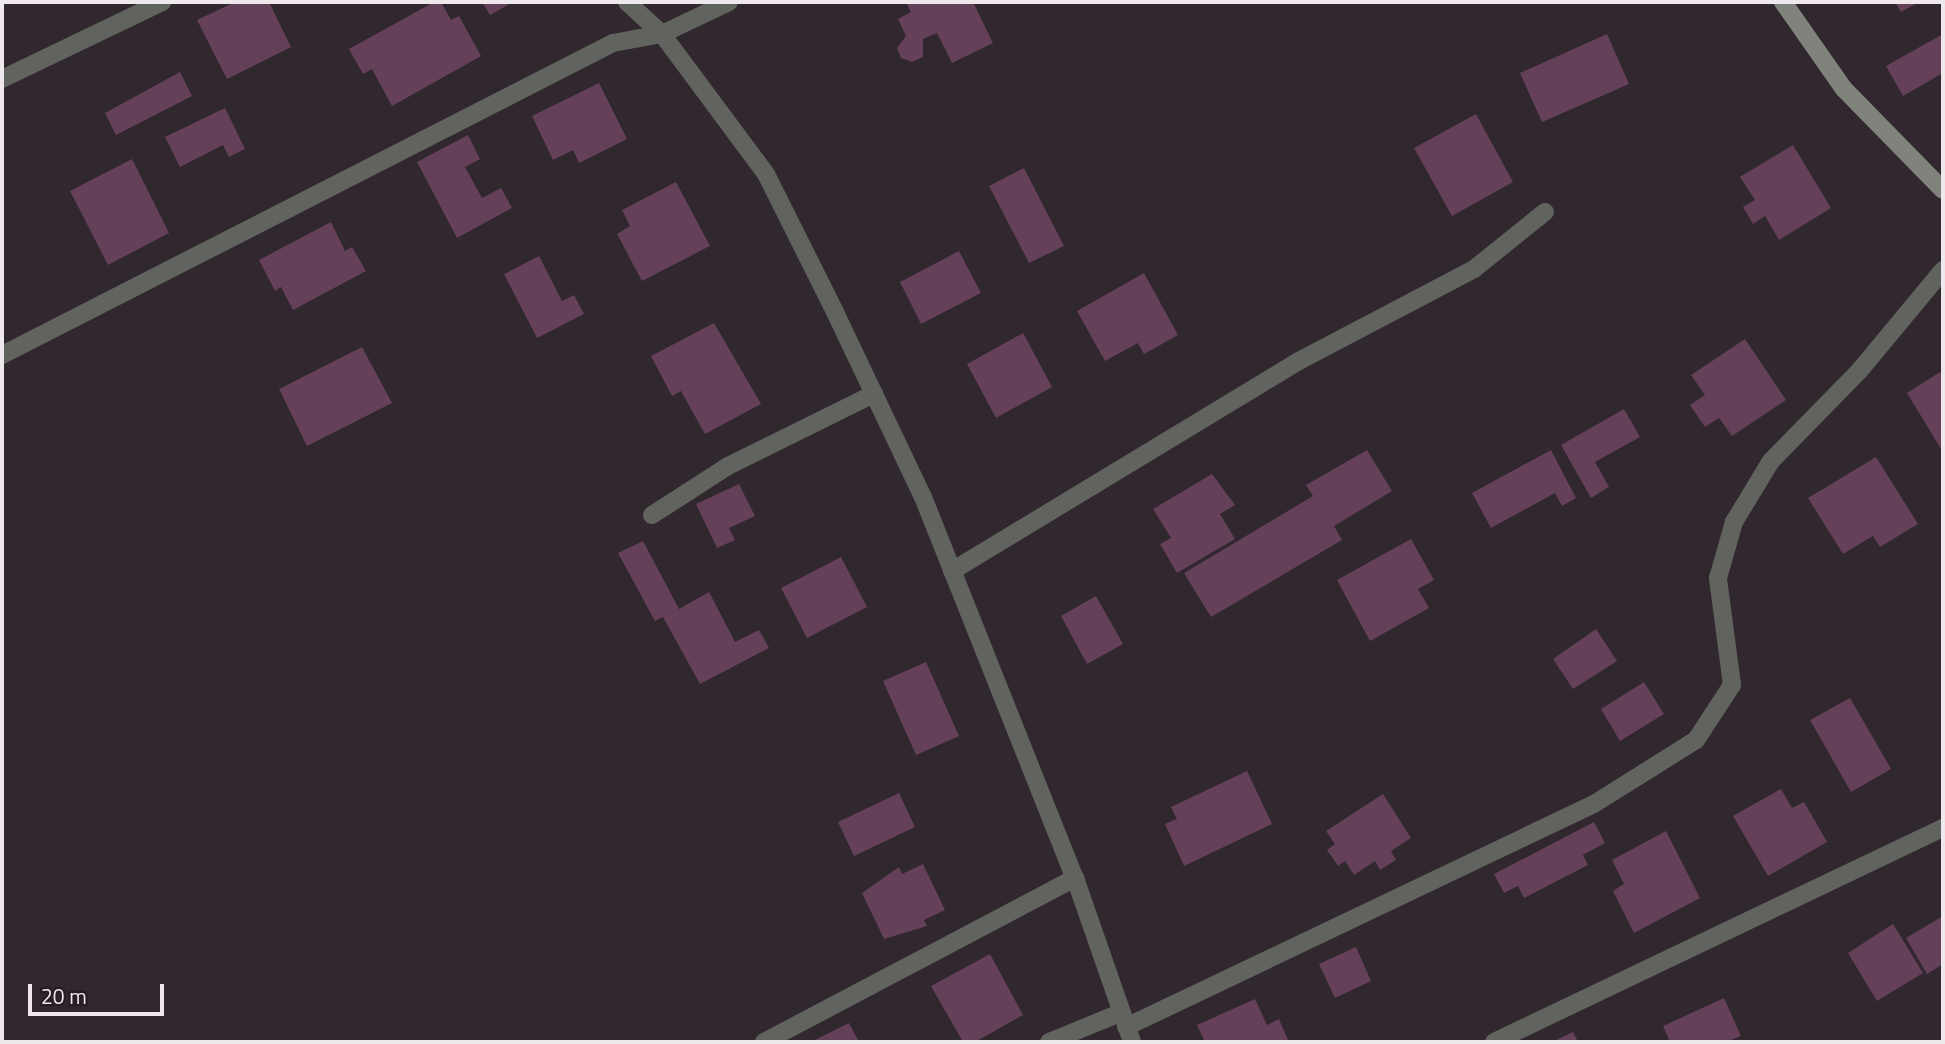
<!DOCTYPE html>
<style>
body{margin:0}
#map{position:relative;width:1945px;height:1044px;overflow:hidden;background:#31272e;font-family:"Titillium Web",sans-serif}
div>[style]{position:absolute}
.building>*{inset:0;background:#654059}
.lane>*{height:18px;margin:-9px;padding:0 9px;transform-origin:9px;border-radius:9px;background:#61635e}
.street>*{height:18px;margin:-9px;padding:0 9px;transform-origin:9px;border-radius:9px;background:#61635e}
.secondary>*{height:18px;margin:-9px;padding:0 9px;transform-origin:9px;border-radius:9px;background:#7f837b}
span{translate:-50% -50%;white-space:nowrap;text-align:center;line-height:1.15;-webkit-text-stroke:7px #271e24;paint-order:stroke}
.frame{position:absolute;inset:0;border:4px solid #efe8ed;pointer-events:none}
.scale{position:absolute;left:28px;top:984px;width:136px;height:32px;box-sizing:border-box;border:4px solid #efe8ed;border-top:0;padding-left:9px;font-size:21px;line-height:24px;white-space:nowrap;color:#efe8ed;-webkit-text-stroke:5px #271e24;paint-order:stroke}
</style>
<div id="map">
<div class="building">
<div style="clip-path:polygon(235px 2px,269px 2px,291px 47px,227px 79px,197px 20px)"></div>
<div style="clip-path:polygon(434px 2px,441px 2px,451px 20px,459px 16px,481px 56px,392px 106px,372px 69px,363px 74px,349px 49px)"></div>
<div style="clip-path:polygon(482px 2px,513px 2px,490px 15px)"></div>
<div style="clip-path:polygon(906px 2px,973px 2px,993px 43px,952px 63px,937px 33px,923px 39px,923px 57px,912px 62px,901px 58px,897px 48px,906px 36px,898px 19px,911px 12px)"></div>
<div style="clip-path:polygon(1895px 2px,1919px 2px,1901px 12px)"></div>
<div style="clip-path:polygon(1607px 34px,1629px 84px,1542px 122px,1520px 73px)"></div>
<div style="clip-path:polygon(1943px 34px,1943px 73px,1903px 96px,1886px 66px)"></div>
<div style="clip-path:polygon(180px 72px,192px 96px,116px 135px,105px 113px)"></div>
<div style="clip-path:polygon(599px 83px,627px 139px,579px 163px,573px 150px,553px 160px,532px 116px)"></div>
<div style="clip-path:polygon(225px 108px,245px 149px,229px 157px,223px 145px,180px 167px,165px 137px)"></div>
<div style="clip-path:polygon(1476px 114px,1513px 182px,1452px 216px,1414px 148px)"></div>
<div style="clip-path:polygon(468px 135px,480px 159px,465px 167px,482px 198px,501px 188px,512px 208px,457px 238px,417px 162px)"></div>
<div style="clip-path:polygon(1793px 145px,1831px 208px,1779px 240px,1765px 216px,1753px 224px,1743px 207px,1755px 200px,1740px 177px)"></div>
<div style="clip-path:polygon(132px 159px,169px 233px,108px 265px,70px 191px)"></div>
<div style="clip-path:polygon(1024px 168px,1064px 246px,1029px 263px,989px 186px)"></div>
<div style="clip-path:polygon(676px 182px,710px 246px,642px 281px,617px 234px,630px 226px,622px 210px)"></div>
<div style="clip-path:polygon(331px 222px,345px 251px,352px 247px,366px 271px,293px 310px,281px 287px,275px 291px,259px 260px)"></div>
<div style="clip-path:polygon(959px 251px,981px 293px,921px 324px,900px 282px)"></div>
<div style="clip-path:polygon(539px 256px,562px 301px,574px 295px,584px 314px,537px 338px,504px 274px)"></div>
<div style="clip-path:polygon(1144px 273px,1178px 335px,1144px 354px,1138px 343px,1105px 361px,1077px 311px)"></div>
<div style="clip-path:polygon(714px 323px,761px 404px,705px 434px,681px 391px,672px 396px,651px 356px)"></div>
<div style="clip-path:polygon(1023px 333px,1052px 387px,996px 418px,967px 364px)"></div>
<div style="clip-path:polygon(1745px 339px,1786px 400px,1732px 436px,1719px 418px,1705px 427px,1690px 405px,1705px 395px,1691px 375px)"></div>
<div style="clip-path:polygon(362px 347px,392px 403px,307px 446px,279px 389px)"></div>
<div style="clip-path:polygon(1940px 372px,1943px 376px,1943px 452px,1907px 393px)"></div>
<div style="clip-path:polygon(1624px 409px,1640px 437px,1595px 462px,1609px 487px,1591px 498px,1561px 445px)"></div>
<div style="clip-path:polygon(1367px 450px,1392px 491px,1334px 526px,1342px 540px,1211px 617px,1184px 573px,1313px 496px,1306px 485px)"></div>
<div style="clip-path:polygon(1551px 450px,1576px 498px,1562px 506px,1555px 493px,1491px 528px,1472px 493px)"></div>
<div style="clip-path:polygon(1876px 457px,1918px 524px,1880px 547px,1873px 536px,1843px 554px,1808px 498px)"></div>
<div style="clip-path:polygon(1212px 474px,1235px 505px,1220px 514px,1235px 539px,1177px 573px,1160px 544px,1171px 538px,1153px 509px)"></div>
<div style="clip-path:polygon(739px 484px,755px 516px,729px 528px,735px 540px,717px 548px,696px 504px)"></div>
<div style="clip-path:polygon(1411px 539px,1434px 580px,1418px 589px,1429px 608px,1370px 641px,1337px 580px)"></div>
<div style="clip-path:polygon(643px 541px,679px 609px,709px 592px,735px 642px,759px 630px,769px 648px,700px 684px,663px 617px,655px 621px,618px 553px)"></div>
<div style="clip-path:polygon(841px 557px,867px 607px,807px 638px,781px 588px)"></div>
<div style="clip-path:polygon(1096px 596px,1123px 644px,1087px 664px,1061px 616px)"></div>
<div style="clip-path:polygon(1596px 629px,1617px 661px,1573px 689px,1553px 659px)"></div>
<div style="clip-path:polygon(926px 662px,959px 736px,916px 755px,883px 681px)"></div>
<div style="clip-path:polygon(1644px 682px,1664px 714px,1620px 741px,1601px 709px)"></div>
<div style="clip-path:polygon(1850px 698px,1891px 769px,1851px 792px,1810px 720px)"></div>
<div style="clip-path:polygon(1247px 771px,1272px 824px,1184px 866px,1165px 824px,1177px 819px,1171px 807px)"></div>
<div style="clip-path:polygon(1781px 789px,1792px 808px,1804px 802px,1827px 842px,1768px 876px,1733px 816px)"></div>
<div style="clip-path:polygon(899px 793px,915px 827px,854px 856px,838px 822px)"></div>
<div style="clip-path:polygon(1383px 794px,1411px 838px,1391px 851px,1396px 860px,1380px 870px,1375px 861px,1354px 875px,1345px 861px,1338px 866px,1327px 850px,1335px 844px,1326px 831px)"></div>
<div style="clip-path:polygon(1594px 822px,1605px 843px,1583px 855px,1588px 865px,1524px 898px,1518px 886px,1504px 893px,1494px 874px)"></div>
<div style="clip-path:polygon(1666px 831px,1700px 898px,1634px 933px,1613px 891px,1624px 884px,1612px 860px)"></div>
<div style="clip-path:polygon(923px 864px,945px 910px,924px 920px,927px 926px,884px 939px,862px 893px,899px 867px,902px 874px)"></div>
<div style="clip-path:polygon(1943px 916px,1943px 964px,1927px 974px,1906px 938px)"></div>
<div style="clip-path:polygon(1893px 924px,1923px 973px,1877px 1001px,1848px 953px)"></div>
<div style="clip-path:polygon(1356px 947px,1371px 981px,1335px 998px,1319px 964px)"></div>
<div style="clip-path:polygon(990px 954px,1023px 1015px,975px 1042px,963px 1042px,931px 986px)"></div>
<div style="clip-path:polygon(1724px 998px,1741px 1036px,1726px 1042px,1670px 1042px,1663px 1026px)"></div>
<div style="clip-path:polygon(1255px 999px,1267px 1025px,1279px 1019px,1288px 1040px,1205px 1042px,1197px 1025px)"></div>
<div style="clip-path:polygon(849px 1023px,859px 1042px,811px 1042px)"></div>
<div style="clip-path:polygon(1573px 1032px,1578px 1042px,1552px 1042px)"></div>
</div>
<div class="lane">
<div style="left:2px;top:79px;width:178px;rotate:-25.7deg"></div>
<div style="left:2px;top:355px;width:686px;rotate:-27.05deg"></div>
<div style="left:613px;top:43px;width:50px;rotate:-10.4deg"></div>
<div style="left:652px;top:515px;width:90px;rotate:-32.8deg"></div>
<div style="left:728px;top:466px;width:163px;rotate:-26.3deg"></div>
<div style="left:952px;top:571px;width:403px;rotate:-31.2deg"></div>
<div style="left:1297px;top:362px;width:200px;rotate:-27.7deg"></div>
<div style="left:1474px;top:269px;width:91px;rotate:-38.8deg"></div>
<div style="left:1126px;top:1027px;width:518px;rotate:-25.48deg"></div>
<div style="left:1594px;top:804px;width:120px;rotate:-32.1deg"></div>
<div style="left:1696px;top:740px;width:66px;rotate:-56.8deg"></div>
<div style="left:1732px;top:685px;width:108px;rotate:-97.5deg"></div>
<div style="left:1718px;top:578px;width:58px;rotate:-74.1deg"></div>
<div style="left:1734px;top:522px;width:71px;rotate:-58.8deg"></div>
<div style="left:1771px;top:461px;width:127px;rotate:-45.6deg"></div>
<div style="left:1860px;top:370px;width:130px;rotate:-50.3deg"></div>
<div style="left:764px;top:1042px;width:352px;rotate:-27.8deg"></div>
<div style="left:1049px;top:1042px;width:77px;rotate:-22.2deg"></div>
<div style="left:1494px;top:1042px;width:497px;rotate:-25.5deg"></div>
</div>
<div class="street">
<div style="left:627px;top:2px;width:47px;rotate:42.4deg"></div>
<div style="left:662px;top:34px;width:174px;rotate:53.4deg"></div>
<div style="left:766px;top:174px;width:154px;rotate:63.4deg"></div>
<div style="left:835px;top:312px;width:205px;rotate:64.6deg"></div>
<div style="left:923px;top:497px;width:410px;rotate:68.3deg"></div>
<div style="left:1075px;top:878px;width:174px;rotate:70.8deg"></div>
<div style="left:662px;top:34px;width:74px;rotate:-25.5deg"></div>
</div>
<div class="secondary">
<div style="left:1783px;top:2px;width:106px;rotate:55deg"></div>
<div style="left:1844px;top:89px;width:141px;rotate:45.6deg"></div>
</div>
<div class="frame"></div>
<div class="scale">20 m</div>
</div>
